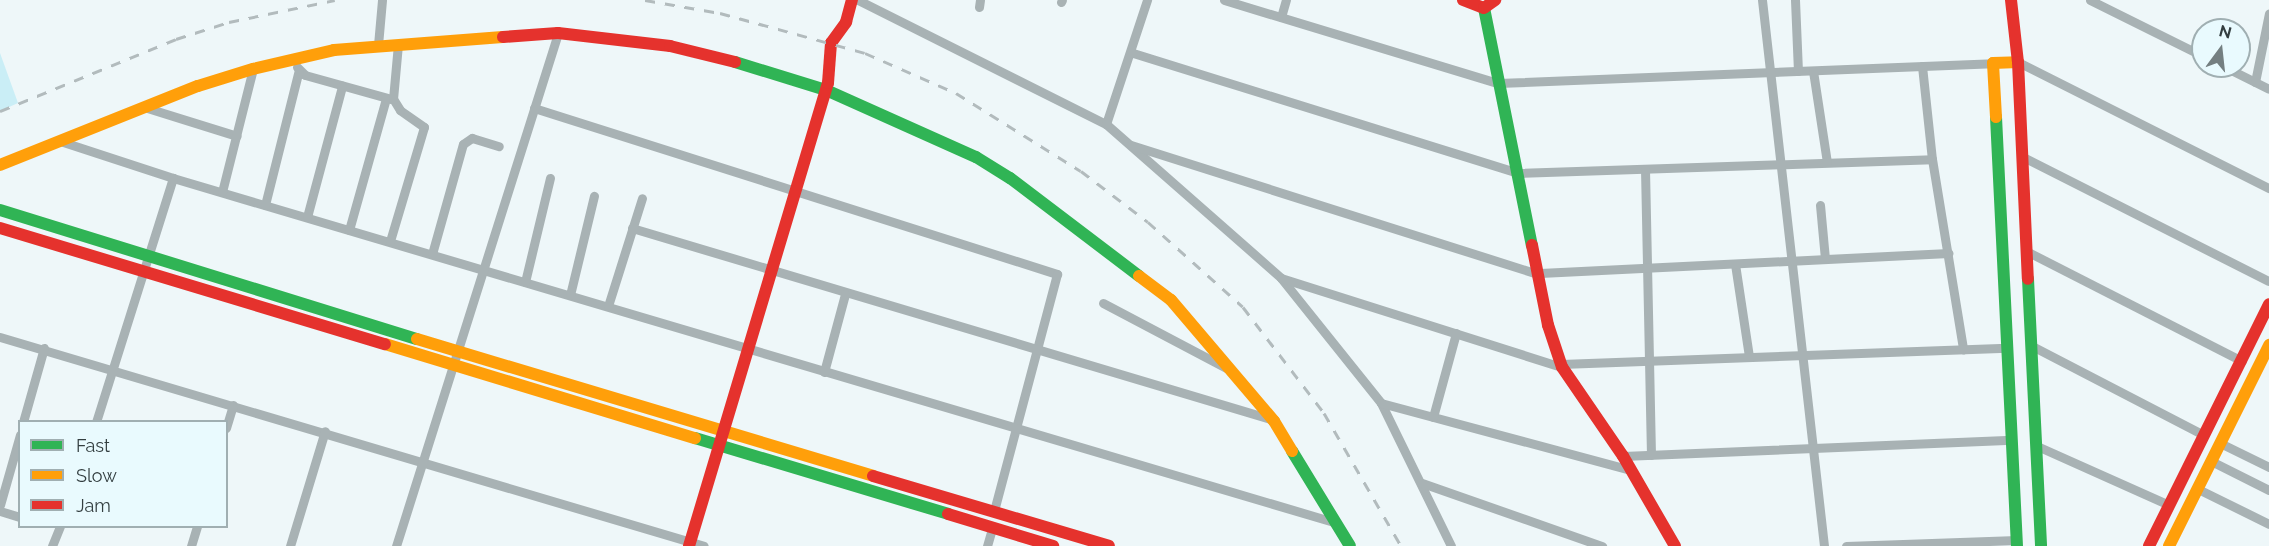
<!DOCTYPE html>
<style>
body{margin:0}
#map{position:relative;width:2269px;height:546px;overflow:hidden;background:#eef7f9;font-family:Raleway,sans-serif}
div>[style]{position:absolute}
.green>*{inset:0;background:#caeef6}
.street>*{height:9px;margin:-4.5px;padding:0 4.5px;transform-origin:4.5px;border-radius:4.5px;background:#a8b2b4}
.fast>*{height:12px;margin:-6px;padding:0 6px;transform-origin:6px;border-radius:6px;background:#30b455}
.slow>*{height:12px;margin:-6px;padding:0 6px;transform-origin:6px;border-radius:6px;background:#ff9f0a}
.jam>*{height:12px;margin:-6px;padding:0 6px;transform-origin:6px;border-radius:6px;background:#e5322d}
.rail>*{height:3px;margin-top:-1.5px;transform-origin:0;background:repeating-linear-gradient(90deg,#b2bbbd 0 10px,transparent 0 20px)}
span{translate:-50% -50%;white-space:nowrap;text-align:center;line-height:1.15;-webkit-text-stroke:4.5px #e9fafe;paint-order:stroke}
.legend{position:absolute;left:18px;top:420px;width:210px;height:108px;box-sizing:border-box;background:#e9fafe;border:2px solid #a0afb2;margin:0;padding:8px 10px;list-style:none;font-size:18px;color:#333e40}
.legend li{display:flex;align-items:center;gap:12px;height:30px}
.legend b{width:30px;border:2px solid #a0afb2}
.north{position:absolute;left:2191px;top:18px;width:60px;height:60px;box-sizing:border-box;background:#e9fafe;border:2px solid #a0afb2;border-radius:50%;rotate:15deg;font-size:16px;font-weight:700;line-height:24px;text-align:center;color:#333e40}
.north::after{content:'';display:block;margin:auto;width:21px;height:27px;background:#747f81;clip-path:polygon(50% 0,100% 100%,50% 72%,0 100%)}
</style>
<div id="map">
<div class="green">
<div style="clip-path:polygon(0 53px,18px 103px,0 111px)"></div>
</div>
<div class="street">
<div style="left:858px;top:0;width:277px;rotate:26.6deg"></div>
<div style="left:1106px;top:124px;width:233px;rotate:41.3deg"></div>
<div style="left:1281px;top:278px;width:160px;rotate:51.3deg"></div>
<div style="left:1381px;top:403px;width:159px;rotate:63.9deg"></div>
<div style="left:1224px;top:0;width:286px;rotate:16.9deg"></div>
<div style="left:1498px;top:83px;width:495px;rotate:-2.3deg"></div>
<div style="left:1762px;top:0;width:550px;rotate:83.52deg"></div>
<div style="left:1795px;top:0;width:71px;rotate:87.6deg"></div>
<div style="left:2090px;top:0;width:126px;rotate:26.4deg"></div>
<div style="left:1061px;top:2px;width:2px;rotate:-63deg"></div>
<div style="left:979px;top:7px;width:7px;rotate:-82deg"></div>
<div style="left:1281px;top:17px;width:18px;rotate:-74deg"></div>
<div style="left:378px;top:45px;width:45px;rotate:-84.9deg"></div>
<div style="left:1133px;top:53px;width:404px;rotate:17.3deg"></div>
<div style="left:1519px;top:173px;width:413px;rotate:-1.9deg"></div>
<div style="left:2018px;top:62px;width:281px;rotate:26.7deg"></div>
<div style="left:1922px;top:66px;width:94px;rotate:83.9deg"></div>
<div style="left:1932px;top:159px;width:193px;rotate:80.7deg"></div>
<div style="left:2223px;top:66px;width:51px;rotate:26.6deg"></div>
<div style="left:297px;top:67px;width:11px;rotate:45deg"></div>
<div style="left:305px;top:75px;width:89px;rotate:15.6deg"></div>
<div style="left:1813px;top:71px;width:92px;rotate:81.3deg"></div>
<div style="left:2255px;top:82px;width:70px;rotate:-78.5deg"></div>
<div style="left:144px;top:107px;width:97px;rotate:17.3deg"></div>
<div style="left:534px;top:108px;width:549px;rotate:17.61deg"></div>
<div style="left:1057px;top:274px;width:245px;rotate:104.9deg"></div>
<div style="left:1106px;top:124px;width:131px;rotate:-71.7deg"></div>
<div style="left:60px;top:141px;width:119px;rotate:18.1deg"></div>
<div style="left:173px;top:178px;width:1214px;rotate:16.51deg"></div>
<div style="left:1131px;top:145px;width:429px;rotate:17.6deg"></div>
<div style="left:2023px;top:157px;width:275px;rotate:26.8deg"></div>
<div style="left:1645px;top:169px;width:286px;rotate:88.8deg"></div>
<div style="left:222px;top:192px;width:127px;rotate:-75.9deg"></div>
<div style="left:265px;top:205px;width:139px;rotate:-75.9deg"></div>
<div style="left:1820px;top:205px;width:54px;rotate:84.7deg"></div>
<div style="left:307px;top:217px;width:136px;rotate:-75deg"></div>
<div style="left:632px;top:228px;width:670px;rotate:16.65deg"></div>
<div style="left:349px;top:230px;width:137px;rotate:-74.3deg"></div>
<div style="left:390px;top:241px;width:119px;rotate:-73.4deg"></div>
<div style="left:424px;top:127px;width:29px;rotate:-145deg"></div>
<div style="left:400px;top:110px;width:13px;rotate:-122deg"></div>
<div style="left:393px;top:99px;width:55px;rotate:-84.8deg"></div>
<div style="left:2028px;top:252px;width:240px;rotate:27deg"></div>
<div style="left:432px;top:254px;width:114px;rotate:-74.3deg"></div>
<div style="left:463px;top:144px;width:11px;rotate:-34deg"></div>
<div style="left:472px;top:138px;width:28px;rotate:17deg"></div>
<div style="left:1735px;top:264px;width:94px;rotate:81.4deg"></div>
<div style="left:1540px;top:273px;width:409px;rotate:-2.8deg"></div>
<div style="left:1281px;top:278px;width:295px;rotate:17.6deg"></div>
<div style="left:525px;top:282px;width:107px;rotate:-76.5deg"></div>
<div style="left:570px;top:295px;width:102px;rotate:-76.4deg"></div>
<div style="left:1103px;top:303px;width:141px;rotate:27.8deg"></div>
<div style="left:608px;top:306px;width:113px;rotate:-72.5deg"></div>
<div style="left:0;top:337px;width:734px;rotate:16.53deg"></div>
<div style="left:2032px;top:346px;width:194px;rotate:27.4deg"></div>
<div style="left:1561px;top:364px;width:446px;rotate:-2.1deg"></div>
<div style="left:824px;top:372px;width:81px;rotate:-74.9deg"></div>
<div style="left:1381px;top:403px;width:259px;rotate:15deg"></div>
<div style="left:1433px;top:417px;width:87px;rotate:-74.7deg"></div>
<div style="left:23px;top:422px;width:77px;rotate:-74.2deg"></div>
<div style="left:96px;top:422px;width:256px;rotate:-72.5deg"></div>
<div style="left:226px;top:428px;width:24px;rotate:-73deg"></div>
<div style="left:2220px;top:443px;width:55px;rotate:26.1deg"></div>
<div style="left:2037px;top:446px;width:145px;rotate:24.1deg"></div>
<div style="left:1623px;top:456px;width:389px;rotate:-2.4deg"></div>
<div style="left:2211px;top:461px;width:65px;rotate:26.6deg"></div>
<div style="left:1422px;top:483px;width:191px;rotate:19.3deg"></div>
<div style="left:2198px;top:489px;width:79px;rotate:26.2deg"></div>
<div style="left:0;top:505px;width:73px;rotate:-74.1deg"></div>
<div style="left:0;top:511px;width:21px;rotate:17deg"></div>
<div style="left:52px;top:546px;width:22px;rotate:-68deg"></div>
<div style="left:191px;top:546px;width:21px;rotate:-73deg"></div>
<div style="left:290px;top:546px;width:120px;rotate:-73.1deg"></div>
<div style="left:396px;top:546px;width:538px;rotate:-72.47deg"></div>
<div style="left:987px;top:546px;width:19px;rotate:-74deg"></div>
<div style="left:1846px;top:546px;width:171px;rotate:-2deg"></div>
</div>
<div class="fast">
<div style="left:1484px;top:8px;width:242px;rotate:78.6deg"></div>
<div style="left:735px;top:62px;width:95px;rotate:17.1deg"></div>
<div style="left:826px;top:90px;width:164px;rotate:24.1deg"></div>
<div style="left:976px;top:157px;width:40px;rotate:32deg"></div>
<div style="left:1010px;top:178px;width:162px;rotate:37.2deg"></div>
<div style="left:1996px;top:117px;width:430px;rotate:87.2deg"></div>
<div style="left:0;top:210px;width:436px;rotate:17.2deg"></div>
<div style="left:2028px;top:279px;width:267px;rotate:87.2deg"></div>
<div style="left:695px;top:438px;width:264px;rotate:16.7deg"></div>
<div style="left:1292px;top:451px;width:111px;rotate:58.6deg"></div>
</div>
<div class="slow">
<div style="left:1996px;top:117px;width:54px;rotate:-93.2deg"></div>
<div style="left:1993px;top:63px;width:25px;rotate:-2deg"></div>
<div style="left:0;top:165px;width:213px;rotate:-21.8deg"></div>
<div style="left:198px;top:86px;width:58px;rotate:-17.2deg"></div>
<div style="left:253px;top:69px;width:83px;rotate:-13.2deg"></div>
<div style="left:334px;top:50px;width:169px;rotate:-4.4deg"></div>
<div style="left:1139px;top:276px;width:40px;rotate:37deg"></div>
<div style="left:1171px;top:300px;width:159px;rotate:49.6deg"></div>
<div style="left:1274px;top:421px;width:35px;rotate:59deg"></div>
<div style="left:417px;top:339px;width:476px;rotate:16.7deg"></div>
<div style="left:385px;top:344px;width:324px;rotate:16.9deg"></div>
<div style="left:2169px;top:546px;width:225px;rotate:-63.5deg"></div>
</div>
<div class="jam">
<div style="left:1463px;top:0;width:22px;rotate:21deg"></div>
<div style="left:1484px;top:8px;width:14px;rotate:-36deg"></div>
<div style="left:2011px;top:0;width:62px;rotate:83.6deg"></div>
<div style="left:2018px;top:62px;width:217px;rotate:87.4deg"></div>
<div style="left:503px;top:37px;width:55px;rotate:-4.2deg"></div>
<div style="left:558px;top:33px;width:113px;rotate:6.6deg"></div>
<div style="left:670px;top:46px;width:67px;rotate:13.8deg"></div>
<div style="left:0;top:228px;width:402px;rotate:16.8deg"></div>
<div style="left:1532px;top:245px;width:82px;rotate:78.7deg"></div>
<div style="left:1548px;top:325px;width:44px;rotate:71.6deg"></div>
<div style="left:1562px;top:367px;width:108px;rotate:55.6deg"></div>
<div style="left:1623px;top:456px;width:104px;rotate:60deg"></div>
<div style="left:873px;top:476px;width:246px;rotate:16.5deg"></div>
<div style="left:948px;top:514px;width:110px;rotate:16.9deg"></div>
<div style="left:689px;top:546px;width:483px;rotate:-73.3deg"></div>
<div style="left:828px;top:83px;width:40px;rotate:-85.7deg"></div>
<div style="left:831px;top:43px;width:26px;rotate:-54deg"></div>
<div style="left:846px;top:22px;width:23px;rotate:-75deg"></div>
<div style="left:2149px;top:546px;width:270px;rotate:-63.6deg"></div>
</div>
<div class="rail">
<div style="left:645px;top:0;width:76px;rotate:9.8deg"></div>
<div style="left:720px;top:13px;width:150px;rotate:15.4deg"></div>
<div style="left:865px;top:53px;width:99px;rotate:23.7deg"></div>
<div style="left:956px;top:93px;width:147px;rotate:32deg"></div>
<div style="left:1081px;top:171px;width:84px;rotate:37.3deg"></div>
<div style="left:1148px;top:222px;width:127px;rotate:41.8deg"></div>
<div style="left:1243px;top:307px;width:133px;rotate:52.6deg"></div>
<div style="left:1324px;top:413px;width:154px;rotate:59.9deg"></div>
<div style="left:0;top:111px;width:190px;rotate:-22.2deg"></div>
<div style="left:176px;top:39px;width:56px;rotate:-17.8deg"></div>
<div style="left:229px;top:22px;width:108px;rotate:-11.7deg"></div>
</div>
<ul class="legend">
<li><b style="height:8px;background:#30b455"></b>Fast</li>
<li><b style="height:8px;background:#ff9f0a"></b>Slow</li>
<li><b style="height:8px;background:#e5322d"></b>Jam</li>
</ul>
<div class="north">N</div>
</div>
